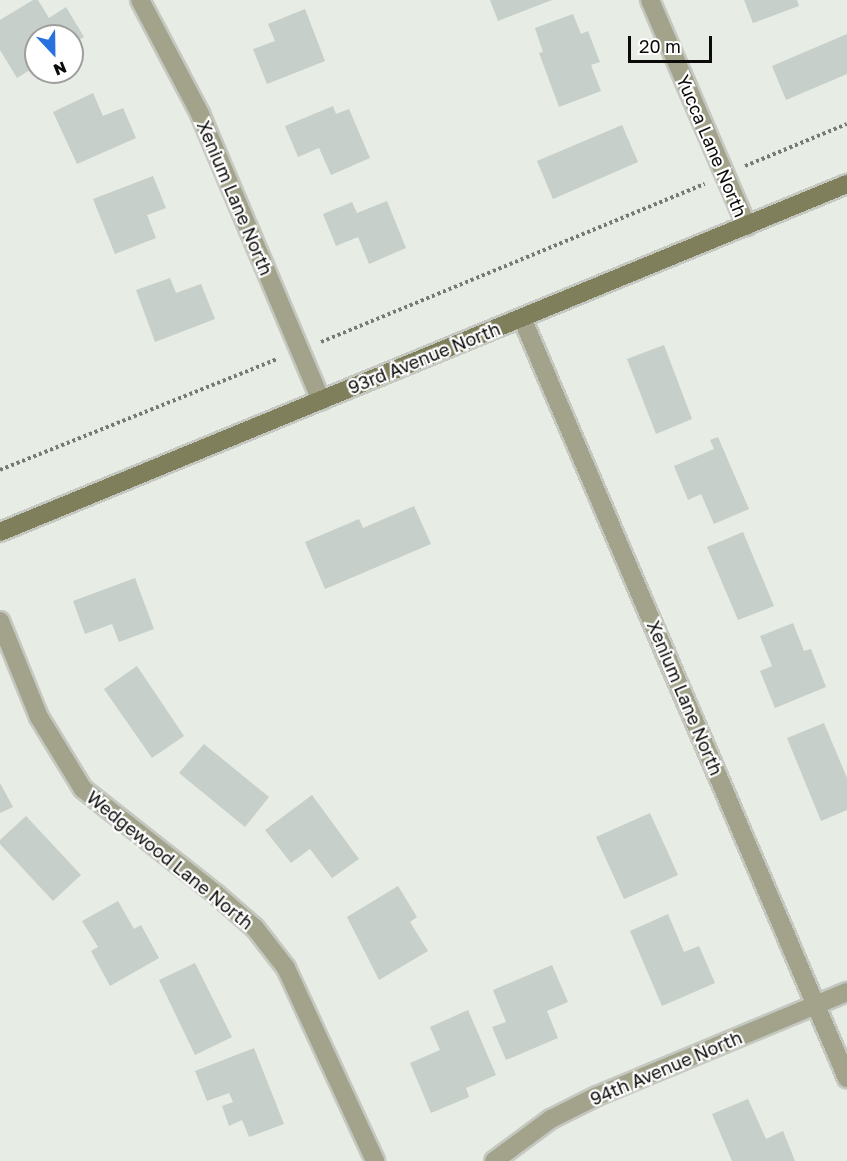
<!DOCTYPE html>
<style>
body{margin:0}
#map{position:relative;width:847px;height:1161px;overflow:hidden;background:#e7ece4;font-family:"Golos Text",sans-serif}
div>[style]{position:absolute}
.building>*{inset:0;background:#c6cfc9}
.path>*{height:4px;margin-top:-2px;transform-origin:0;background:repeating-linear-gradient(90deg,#767974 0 3px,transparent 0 6px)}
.roads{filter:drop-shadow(2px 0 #c4c8c1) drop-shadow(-2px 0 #c4c8c1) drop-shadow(0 2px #c4c8c1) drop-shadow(0 -2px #c4c8c1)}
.minor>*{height:18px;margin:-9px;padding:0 9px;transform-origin:9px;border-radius:9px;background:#a2a38a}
.secondary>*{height:18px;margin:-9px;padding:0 9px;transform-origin:9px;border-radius:9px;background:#7f805b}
span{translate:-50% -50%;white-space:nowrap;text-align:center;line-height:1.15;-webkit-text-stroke:4.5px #fff;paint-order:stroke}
.street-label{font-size:18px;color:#0b0c0a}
.north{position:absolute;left:24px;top:24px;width:60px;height:60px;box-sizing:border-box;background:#fff;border:2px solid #9d9e9d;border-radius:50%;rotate:158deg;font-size:16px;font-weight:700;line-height:24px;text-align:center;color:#0b0c0a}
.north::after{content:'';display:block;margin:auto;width:21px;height:27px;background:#2772de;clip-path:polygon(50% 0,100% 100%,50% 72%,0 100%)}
.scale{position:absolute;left:628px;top:36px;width:84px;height:27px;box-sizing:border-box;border:3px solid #0b0c0a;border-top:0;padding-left:8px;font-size:18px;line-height:21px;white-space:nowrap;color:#0b0c0a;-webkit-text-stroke:4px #fff;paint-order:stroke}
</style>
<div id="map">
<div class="building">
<div style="clip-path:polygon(33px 0,38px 0,49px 18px,66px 7px,84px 37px,72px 44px,72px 36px,36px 36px,36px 66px,17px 78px,0 50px,0 20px)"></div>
<div style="clip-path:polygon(490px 0,552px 0,498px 21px)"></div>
<div style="clip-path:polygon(744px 0,797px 0,799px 6px,753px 23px)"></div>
<div style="clip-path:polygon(305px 9px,325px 61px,267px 84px,253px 49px,275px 41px,268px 24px)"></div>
<div style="clip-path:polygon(573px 14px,581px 34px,588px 31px,600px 62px,591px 65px,601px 91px,559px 107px,539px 53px,543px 52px,535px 28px)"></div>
<div style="clip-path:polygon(847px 34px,847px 74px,786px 100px,772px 66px)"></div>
<div style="clip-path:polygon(93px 93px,103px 116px,123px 108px,136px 138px,77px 164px,53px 112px)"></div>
<div style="clip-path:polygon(333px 106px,336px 114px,349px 109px,370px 158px,331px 175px,319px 148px,298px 157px,285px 126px)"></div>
<div style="clip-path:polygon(622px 125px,638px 162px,553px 199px,537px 161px)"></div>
<div style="clip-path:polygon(153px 176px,166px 208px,147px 215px,156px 238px,115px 254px,93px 199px)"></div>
<div style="clip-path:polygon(387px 201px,406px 248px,369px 264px,358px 237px,336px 246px,323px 214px,352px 202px,357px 213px)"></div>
<div style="clip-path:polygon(170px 278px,176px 293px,201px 284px,215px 319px,155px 342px,136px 290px)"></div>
<div style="clip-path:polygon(664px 345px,692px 419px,656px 434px,627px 359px)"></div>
<div style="clip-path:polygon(718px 437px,749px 509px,714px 524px,701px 494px,688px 500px,674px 466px,714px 449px,710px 440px)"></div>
<div style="clip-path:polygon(414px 506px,431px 544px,325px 589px,305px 542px,359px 519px,363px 528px)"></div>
<div style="clip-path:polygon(743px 532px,774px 606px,738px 620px,707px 547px)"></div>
<div style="clip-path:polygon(135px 578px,154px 629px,119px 642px,112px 624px,85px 634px,73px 601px)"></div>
<div style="clip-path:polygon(793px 623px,804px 651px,811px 649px,826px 687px,775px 708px,760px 671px,772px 666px,760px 636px)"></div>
<div style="clip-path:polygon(137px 666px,184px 736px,152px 758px,104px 689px)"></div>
<div style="clip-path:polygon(824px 723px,847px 778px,847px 810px,821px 821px,787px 738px)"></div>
<div style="clip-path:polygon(204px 744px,269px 797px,245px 827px,179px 773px)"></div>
<div style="clip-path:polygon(0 783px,13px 807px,0 813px)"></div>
<div style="clip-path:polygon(312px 795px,359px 859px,332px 878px,310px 849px,291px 863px,265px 830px)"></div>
<div style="clip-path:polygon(650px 813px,678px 875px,624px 899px,596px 837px)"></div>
<div style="clip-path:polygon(26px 816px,81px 875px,53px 901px,0 844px,0 840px)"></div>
<div style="clip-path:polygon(398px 886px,417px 917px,410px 922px,428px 951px,379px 980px,347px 917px)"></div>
<div style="clip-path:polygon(118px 901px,134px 929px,141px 925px,159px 958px,110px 986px,91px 951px,98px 947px,82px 921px)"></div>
<div style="clip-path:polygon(668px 914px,684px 952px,699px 946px,715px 983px,662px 1006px,630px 931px)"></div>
<div style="clip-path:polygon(195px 963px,232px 1037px,195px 1055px,159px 980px)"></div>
<div style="clip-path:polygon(552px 965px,568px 1002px,547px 1011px,558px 1038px,506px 1060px,492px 1027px,506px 1022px,493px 990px)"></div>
<div style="clip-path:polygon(468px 1010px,496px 1075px,466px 1088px,469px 1097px,431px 1113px,410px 1063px,440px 1050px,430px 1027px)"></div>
<div style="clip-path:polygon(254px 1048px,284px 1124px,249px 1137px,242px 1120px,229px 1126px,222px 1106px,233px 1102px,229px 1093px,207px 1101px,195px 1071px)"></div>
<div style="clip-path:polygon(748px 1099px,766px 1139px,783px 1131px,795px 1161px,732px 1161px,712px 1114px)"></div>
</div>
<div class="path">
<div style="left:745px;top:166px;width:110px;rotate:-22.4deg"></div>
<div style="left:321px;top:342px;width:415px;rotate:-22.4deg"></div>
<div style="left:0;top:470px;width:299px;rotate:-21.8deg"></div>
</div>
<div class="roads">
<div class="minor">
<div style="left:140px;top:0;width:129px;rotate:62.2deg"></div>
<div style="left:200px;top:114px;width:311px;rotate:67.1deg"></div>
<div style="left:650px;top:0;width:246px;rotate:66.8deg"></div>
<div style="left:522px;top:318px;width:827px;rotate:66.85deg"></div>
<div style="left:0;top:621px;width:104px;rotate:67.9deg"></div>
<div style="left:39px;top:717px;width:84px;rotate:58.6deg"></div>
<div style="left:83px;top:789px;width:169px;rotate:38.3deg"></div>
<div style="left:216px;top:894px;width:52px;rotate:41.1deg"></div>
<div style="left:255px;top:928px;width:51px;rotate:52.2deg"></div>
<div style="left:286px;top:968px;width:213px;rotate:65.2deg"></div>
<div style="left:494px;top:1161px;width:71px;rotate:-36.4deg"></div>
<div style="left:551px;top:1119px;width:51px;rotate:-26.6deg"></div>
<div style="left:597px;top:1096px;width:271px;rotate:-22.6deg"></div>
</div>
<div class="secondary">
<div style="left:0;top:532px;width:916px;rotate:-22.34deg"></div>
</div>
</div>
<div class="street-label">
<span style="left:712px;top:146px;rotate:67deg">Yucca Lane North</span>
<span style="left:235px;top:198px;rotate:67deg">Xenium Lane North</span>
<span style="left:424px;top:358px;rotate:-22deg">93rd Avenue North</span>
<span style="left:685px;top:698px;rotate:67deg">Xenium Lane North</span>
<span style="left:170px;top:860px;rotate:39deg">Wedgewood Lane North</span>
<span style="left:666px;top:1068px;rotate:-23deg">94th Avenue North</span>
</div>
<div class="north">N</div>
<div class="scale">20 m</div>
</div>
